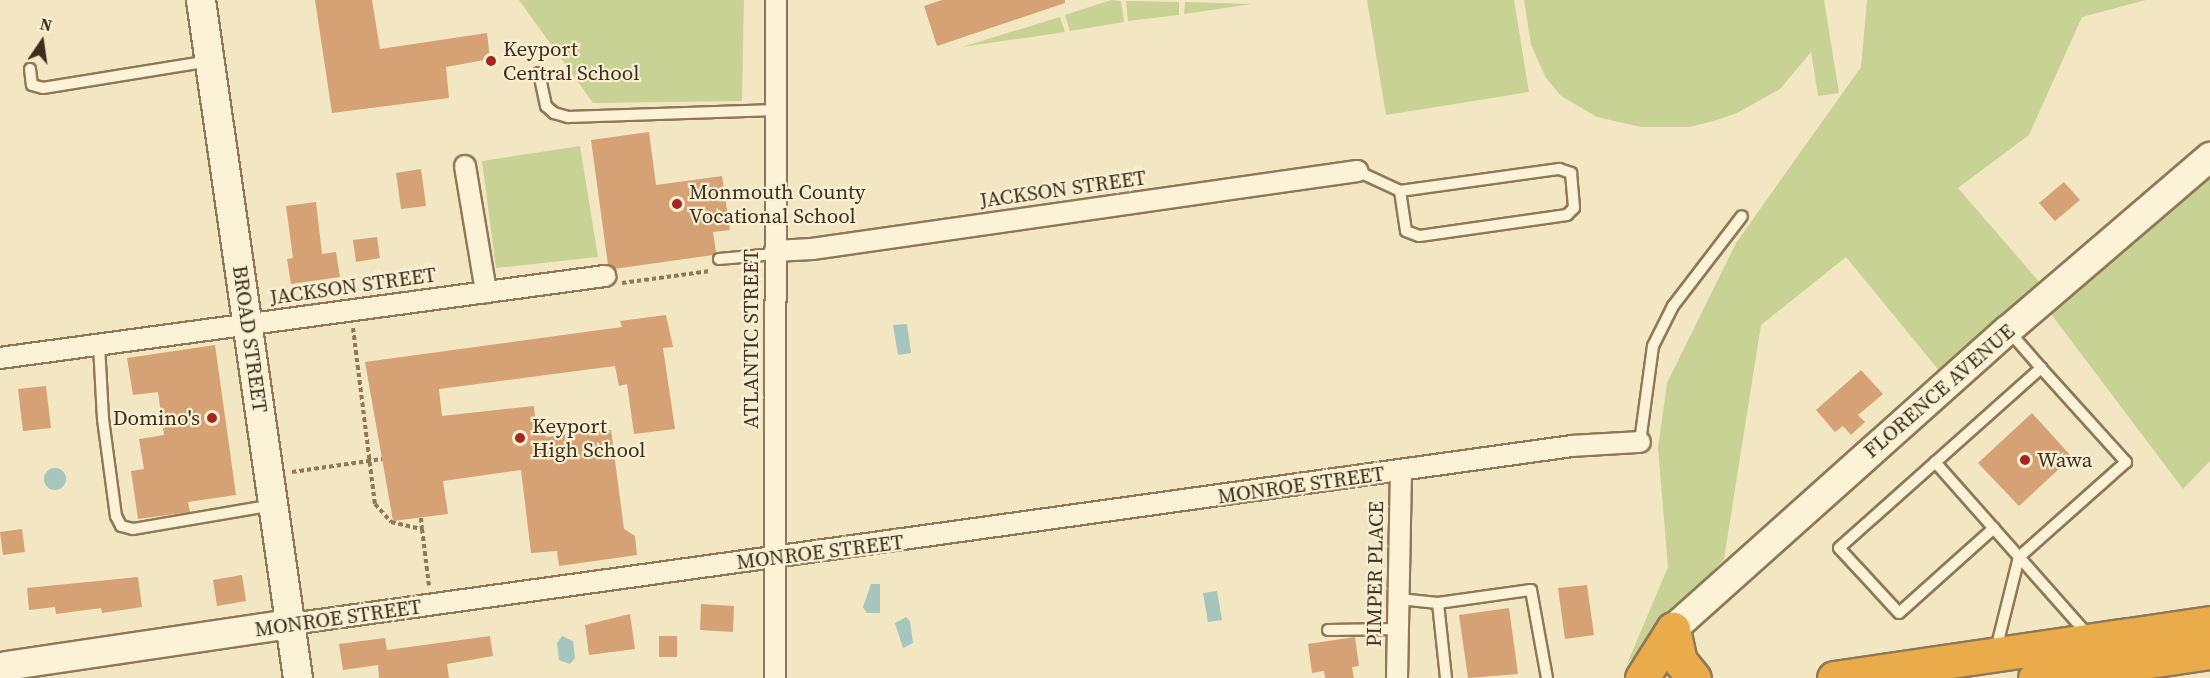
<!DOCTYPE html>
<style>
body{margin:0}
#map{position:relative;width:2210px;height:678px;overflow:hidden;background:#f3e7c3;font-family:"Source Serif 4",serif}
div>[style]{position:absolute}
.green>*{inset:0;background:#c8d295}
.water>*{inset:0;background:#a5c5bd}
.round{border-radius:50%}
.building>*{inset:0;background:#d5a175}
.path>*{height:4px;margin-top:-2px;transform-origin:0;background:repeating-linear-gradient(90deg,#8f7857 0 4.5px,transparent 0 7.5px)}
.roads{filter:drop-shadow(2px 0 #8f7857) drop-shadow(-2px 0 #8f7857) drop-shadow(0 2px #8f7857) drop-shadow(0 -2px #8f7857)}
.lane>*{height:10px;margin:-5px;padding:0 5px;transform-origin:5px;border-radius:5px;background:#fcf3d7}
.street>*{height:20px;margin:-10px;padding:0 10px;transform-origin:10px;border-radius:10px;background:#fcf3d7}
.secondary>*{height:28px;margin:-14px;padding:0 14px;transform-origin:14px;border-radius:14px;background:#fcf3d7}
.highway>*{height:33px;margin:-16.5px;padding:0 16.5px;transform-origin:16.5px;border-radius:16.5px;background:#eaac4b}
.dots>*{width:16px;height:16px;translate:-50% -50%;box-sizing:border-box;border:3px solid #f9f0d3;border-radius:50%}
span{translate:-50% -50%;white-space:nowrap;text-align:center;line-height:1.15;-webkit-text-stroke:4.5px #f9f0d3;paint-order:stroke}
.poi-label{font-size:21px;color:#3d2e1d}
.left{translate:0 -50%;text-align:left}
.right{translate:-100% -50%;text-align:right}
.street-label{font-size:21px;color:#3d2e1d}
.north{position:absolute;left:12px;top:12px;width:60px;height:60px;-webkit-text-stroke:4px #f9f0d3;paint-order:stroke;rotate:13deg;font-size:16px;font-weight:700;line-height:24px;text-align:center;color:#3d2e1d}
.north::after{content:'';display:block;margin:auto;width:21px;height:27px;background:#3d2e1d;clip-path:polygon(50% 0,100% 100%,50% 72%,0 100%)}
</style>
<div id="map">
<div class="green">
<div style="clip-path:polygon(519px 0,744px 0,742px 101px,593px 103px)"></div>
<div style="clip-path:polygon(1111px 0,1121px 1px,1124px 22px,1070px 31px,1065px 15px)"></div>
<div style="clip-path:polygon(1367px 0,1514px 0,1529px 92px,1386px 115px)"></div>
<div style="clip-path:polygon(1524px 0,1824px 0,1839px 93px,1818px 96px,1811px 52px,1780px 89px,1737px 113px,1714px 121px,1689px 127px,1641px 127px,1597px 117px,1561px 96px,1546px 78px,1531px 45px)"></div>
<div style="clip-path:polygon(1867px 0,2146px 0,2082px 17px,2029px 135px,1958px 188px,2049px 293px,2210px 155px,2210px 461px,2183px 489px,2048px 310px,1946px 379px,1846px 257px,1761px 325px,1724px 559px,1627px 664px,1668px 567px,1658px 448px,1667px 383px,1736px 243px,1861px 67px)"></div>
<div style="clip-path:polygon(1126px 1px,1179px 2px,1179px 15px,1128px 21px)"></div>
<div style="clip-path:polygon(1185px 2px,1252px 4px,1184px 14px)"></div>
<div style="clip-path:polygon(1060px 17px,1065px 32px,962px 47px)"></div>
<div style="clip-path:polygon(580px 146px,598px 257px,496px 268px,482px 161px)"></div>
</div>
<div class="water">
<div style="clip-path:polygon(907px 324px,911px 353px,898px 355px,893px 325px)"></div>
<div class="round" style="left:44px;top:468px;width:22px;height:22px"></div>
<div style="clip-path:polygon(871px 584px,880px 584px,880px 613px,867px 613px,863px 607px)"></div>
<div style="clip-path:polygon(1217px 591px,1222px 620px,1208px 622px,1203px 593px)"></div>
<div style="clip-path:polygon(906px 617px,910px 621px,913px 643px,903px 648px,895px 623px)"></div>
<div style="clip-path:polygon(562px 636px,573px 641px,575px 658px,570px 664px,559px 660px,557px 643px)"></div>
</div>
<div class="building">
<div style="clip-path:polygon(315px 0,372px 0,380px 49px,487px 33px,490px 59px,446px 67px,449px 98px,332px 113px)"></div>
<div style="clip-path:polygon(942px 0,1065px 0,1065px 3px,937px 46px,924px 6px)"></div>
<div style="clip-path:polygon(649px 132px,656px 185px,722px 176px,730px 230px,713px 232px,716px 252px,713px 255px,614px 269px,608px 265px,591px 140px)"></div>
<div style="clip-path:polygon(421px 169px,426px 206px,401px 209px,396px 173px)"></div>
<div style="clip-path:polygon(2064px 182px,2080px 200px,2055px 221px,2039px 203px)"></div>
<div style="clip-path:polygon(316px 202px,322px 254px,336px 252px,340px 277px,291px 284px,287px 259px,293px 258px,286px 206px)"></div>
<div style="clip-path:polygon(377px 237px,380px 258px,356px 262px,353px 240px)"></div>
<div style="clip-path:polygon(666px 315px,673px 347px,663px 348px,675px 429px,634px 434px,627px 384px,619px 386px,615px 366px,439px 389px,442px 416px,534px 406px,536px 429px,544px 429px,546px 437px,611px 430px,624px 529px,635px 536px,637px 555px,559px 566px,557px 551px,531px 553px,521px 470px,443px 481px,448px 514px,393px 521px,365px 362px,622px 327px,620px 321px)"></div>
<div style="clip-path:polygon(215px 345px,236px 495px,188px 502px,190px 512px,138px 519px,131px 471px,144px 469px,139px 439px,164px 435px,158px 392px,133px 395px,127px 358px)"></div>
<div style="clip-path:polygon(1861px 370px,1883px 394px,1858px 415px,1865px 422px,1851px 435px,1843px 426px,1835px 432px,1816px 410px)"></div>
<div style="clip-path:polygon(46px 386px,51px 428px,23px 431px,18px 389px)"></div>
<div style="clip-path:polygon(2032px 413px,2072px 457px,2019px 506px,1978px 463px)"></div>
<div style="clip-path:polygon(22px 529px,25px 552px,3px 555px,0 532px)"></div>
<div style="clip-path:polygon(242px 575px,246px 601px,217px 606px,213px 580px)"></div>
<div style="clip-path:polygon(138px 577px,142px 607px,102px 613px,101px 608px,56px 614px,55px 607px,29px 610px,27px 588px)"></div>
<div style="clip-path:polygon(1587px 585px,1594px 635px,1565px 639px,1558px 588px)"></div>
<div style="clip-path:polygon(701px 604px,734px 606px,733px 632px,700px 630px)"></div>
<div style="clip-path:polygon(1509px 608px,1518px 674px,1468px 678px,1459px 615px)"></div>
<div style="clip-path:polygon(630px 614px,635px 649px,589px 655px,585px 625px)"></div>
<div style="clip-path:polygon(490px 636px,493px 656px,447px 664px,449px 678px,379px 678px,378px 665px,343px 670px,339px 644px,385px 638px,387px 650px)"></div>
<div style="clip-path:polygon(659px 636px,677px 636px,677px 657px,659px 657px)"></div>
<div style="clip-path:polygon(1355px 637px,1359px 666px,1352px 667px,1354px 678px,1325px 678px,1324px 671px,1312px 673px,1308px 644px)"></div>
</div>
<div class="path">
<div style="left:622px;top:283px;width:89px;rotate:-7.8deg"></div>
<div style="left:353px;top:328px;width:177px;rotate:82.9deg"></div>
<div style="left:375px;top:504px;width:24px;rotate:48deg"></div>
<div style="left:391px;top:522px;width:32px;rotate:13deg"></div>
<div style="left:422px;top:529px;width:57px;rotate:83deg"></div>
<div style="left:292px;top:472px;width:91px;rotate:-8.2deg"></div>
<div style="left:421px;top:518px;width:11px;rotate:85deg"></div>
</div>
<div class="roads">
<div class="lane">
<div style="left:30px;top:69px;width:16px;rotate:83deg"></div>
<div style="left:32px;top:85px;width:11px;rotate:15deg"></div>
<div style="left:43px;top:88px;width:169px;rotate:-9.2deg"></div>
<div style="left:539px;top:73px;width:34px;rotate:78deg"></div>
<div style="left:546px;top:106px;width:11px;rotate:41deg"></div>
<div style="left:554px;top:113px;width:15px;rotate:16deg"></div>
<div style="left:568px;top:117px;width:208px;rotate:-1.9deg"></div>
<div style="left:1357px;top:171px;width:47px;rotate:24.9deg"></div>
<div style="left:1400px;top:191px;width:161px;rotate:-7.9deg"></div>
<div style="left:1559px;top:169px;width:13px;rotate:18deg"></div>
<div style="left:1571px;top:173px;width:35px;rotate:85deg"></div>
<div style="left:1574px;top:208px;width:10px;rotate:135deg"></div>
<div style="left:1567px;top:215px;width:149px;rotate:171.9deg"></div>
<div style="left:1419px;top:236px;width:14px;rotate:-159deg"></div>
<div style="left:1406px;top:231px;width:40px;rotate:-98.5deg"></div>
<div style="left:719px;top:259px;width:56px;rotate:-5.1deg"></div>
<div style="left:2008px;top:330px;width:50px;rotate:49deg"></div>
<div style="left:99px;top:345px;width:74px;rotate:86.9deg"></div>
<div style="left:103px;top:419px;width:98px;rotate:82.4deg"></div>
<div style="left:116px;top:516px;width:11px;rotate:63deg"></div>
<div style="left:121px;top:526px;width:12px;rotate:14deg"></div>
<div style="left:133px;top:529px;width:142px;rotate:-9.7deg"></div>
<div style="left:1640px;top:442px;width:97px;rotate:-82.3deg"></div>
<div style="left:1653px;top:346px;width:45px;rotate:-63.4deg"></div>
<div style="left:1673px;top:306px;width:113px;rotate:-52.5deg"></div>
<div style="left:1935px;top:462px;width:232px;rotate:48.5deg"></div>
<div style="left:1994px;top:528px;width:127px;rotate:138.2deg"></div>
<div style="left:1899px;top:613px;width:88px;rotate:-132.7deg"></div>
<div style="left:1839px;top:548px;width:271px;rotate:-41.7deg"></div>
<div style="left:2041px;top:368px;width:127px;rotate:47.9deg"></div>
<div style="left:2126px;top:462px;width:143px;rotate:138.4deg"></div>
<div style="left:2019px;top:557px;width:95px;rotate:104deg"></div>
<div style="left:1399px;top:599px;width:39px;rotate:6deg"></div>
<div style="left:1328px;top:630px;width:70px;rotate:-0.8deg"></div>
<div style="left:1446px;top:678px;width:75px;rotate:-96.1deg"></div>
<div style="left:1438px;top:603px;width:94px;rotate:-8deg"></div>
<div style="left:1531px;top:590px;width:89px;rotate:79.7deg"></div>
</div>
<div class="street">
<div style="left:465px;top:166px;width:128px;rotate:80.5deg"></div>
<div style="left:775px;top:251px;width:37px;rotate:-3deg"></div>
<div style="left:812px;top:249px;width:551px;rotate:-8.14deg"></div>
<div style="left:0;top:358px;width:611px;rotate:-7.72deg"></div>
<div style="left:291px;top:624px;width:1293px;rotate:-7.91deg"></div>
<div style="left:1572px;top:446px;width:68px;rotate:-3.4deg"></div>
<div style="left:775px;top:678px;width:678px;rotate:-89.92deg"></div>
<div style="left:1397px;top:678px;width:208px;rotate:-88.9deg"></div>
</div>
<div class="secondary">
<div style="left:201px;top:0;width:685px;rotate:81.86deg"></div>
<div style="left:1673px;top:629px;width:449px;rotate:-41.8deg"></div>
<div style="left:2008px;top:330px;width:266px;rotate:-40.6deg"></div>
<div style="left:0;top:678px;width:13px;rotate:-63deg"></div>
<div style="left:6px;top:666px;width:288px;rotate:-8.4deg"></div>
</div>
<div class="highway">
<div style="left:1673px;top:629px;width:33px;rotate:78deg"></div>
<div style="left:1680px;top:661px;width:22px;rotate:51deg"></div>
<div style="left:1642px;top:678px;width:58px;rotate:-57.7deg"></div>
<div style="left:1834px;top:678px;width:380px;rotate:-8.3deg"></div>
<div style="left:2035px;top:678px;width:177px;rotate:-8.5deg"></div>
</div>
</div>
<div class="dots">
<div style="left:491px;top:61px;background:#a52621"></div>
<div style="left:677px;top:204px;background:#a52621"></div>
<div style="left:212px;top:418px;background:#a52621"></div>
<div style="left:520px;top:438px;background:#a52621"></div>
<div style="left:2025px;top:460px;background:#a52621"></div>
</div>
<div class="poi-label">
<span class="left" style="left:503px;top:61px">Keyport<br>Central School</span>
<span class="left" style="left:689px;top:204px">Monmouth County<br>Vocational School</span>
<span class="right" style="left:200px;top:418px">Domino's</span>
<span class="left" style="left:532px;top:438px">Keyport<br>High School</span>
<span class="left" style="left:2037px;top:460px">Wawa</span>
</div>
<div class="street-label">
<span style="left:1063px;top:189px;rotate:-8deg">JACKSON STREET</span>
<span style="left:353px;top:286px;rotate:-8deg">JACKSON STREET</span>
<span style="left:250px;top:339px;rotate:82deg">BROAD STREET</span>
<span style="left:751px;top:339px;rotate:-90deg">ATLANTIC STREET</span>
<span style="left:1939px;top:391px;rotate:-41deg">FLORENCE AVENUE</span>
<span style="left:1301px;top:485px;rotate:-8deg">MONROE STREET</span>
<span style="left:820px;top:552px;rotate:-7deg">MONROE STREET</span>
<span style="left:1375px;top:574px;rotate:-89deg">PIMPER PLACE</span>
<span style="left:338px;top:618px;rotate:-8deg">MONROE STREET</span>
</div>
<div class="north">N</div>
</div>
